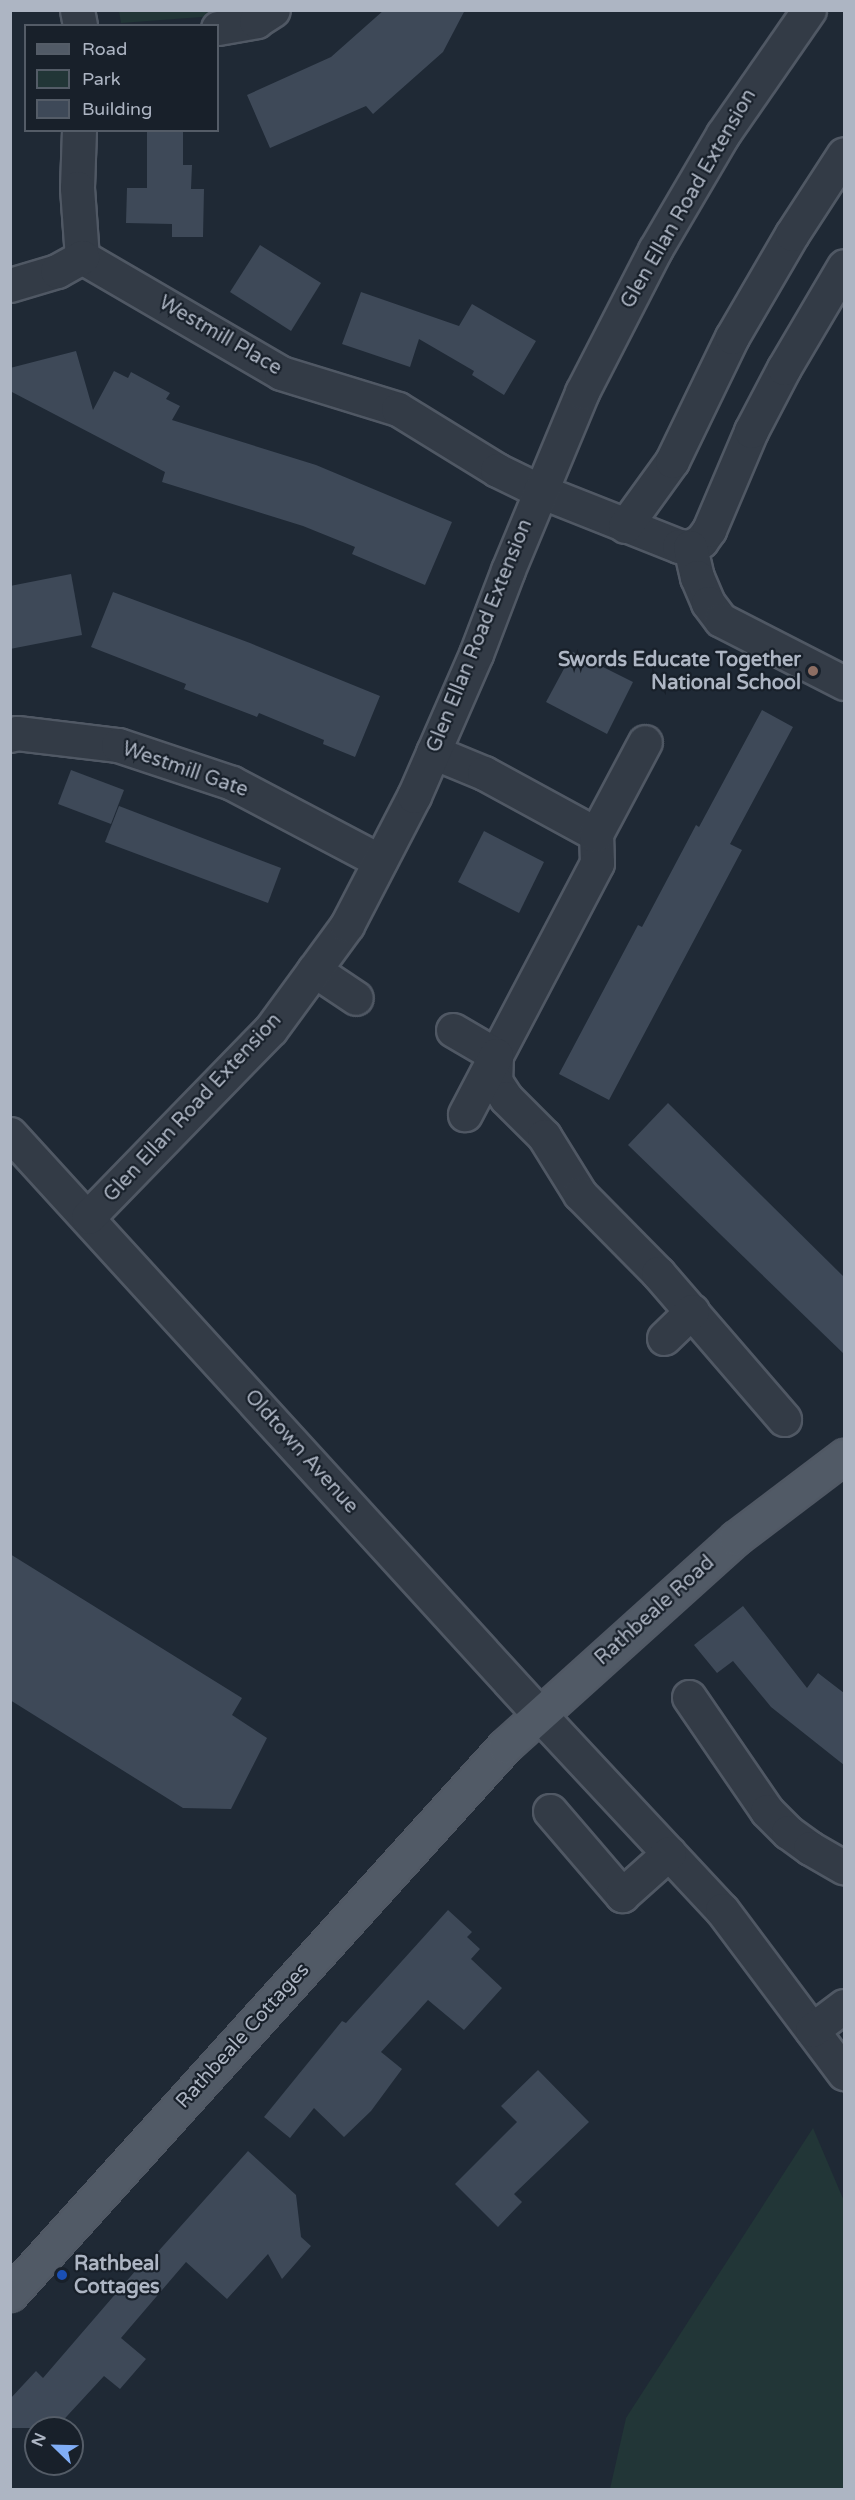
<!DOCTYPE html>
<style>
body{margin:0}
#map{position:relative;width:855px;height:2500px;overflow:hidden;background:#1f2935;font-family:"Varela Round",sans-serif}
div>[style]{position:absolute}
.green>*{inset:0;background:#223637}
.building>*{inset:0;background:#3e4958}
.roads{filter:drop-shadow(2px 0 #505864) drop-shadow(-2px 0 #505864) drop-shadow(0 2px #505864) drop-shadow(0 -2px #505864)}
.minor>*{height:33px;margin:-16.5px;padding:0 16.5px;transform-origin:16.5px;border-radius:16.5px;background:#333b46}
.major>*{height:33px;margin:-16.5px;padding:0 16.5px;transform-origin:16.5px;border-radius:16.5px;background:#515a66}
.dots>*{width:16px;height:16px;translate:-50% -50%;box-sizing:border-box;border:3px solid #18202a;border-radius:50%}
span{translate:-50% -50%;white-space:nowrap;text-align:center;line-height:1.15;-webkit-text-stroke:4.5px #18202a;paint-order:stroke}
.street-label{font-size:20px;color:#adb5c3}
.poi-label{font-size:20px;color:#adb5c3;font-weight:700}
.right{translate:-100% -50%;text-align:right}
.left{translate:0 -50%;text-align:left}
.frame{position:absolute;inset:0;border:12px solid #adb5c3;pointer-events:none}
.legend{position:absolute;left:24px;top:24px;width:195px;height:108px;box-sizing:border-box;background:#18202a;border:2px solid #545c67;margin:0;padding:8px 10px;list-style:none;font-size:18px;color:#adb5c3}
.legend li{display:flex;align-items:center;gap:12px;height:30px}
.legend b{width:30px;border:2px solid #545c67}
.north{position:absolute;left:24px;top:2416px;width:60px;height:60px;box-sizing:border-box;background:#18202a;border:2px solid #545c67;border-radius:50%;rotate:293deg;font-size:16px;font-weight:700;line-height:24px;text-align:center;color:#adb5c3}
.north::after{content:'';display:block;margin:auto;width:21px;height:27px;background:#80adf5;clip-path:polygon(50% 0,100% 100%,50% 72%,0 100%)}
</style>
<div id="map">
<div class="green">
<div style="clip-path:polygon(119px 11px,230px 11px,215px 16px,121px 23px)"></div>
<div style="clip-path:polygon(813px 2128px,844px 2201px,844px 2489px,610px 2489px,626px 2418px)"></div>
</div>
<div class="building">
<div style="clip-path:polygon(384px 10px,465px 10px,443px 52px,373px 114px,366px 106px,270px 148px,247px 95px,331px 57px)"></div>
<div style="clip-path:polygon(147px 130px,183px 130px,183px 165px,192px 165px,191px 189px,204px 189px,203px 237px,172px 237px,172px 224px,126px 223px,127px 188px,147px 188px)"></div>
<div style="clip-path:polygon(260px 245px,321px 283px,291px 331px,230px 292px)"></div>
<div style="clip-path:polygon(361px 292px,459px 326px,472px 304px,536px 341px,504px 395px,472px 375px,474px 371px,419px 339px,410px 367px,342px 344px)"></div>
<div style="clip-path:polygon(76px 351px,93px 410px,114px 371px,128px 378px,131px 372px,170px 393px,166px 399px,180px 406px,172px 420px,316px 465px,452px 522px,425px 585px,352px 554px,355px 547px,303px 526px,162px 482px,165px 472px,10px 391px,10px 368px)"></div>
<div style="clip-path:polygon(71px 574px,82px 635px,10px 649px,10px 586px)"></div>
<div style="clip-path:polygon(113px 592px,250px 643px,380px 696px,355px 757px,323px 744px,324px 740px,259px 713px,257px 717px,184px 689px,186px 684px,91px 647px)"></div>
<div style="clip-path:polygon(573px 652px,633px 682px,607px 734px,546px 702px)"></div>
<div style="clip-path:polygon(762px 710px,793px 727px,730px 844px,742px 850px,609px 1100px,559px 1074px,638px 925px,642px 927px,696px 825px,699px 827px)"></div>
<div style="clip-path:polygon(71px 770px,124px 790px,111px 824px,58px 804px)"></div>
<div style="clip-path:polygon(119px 806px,281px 868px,268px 903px,105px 842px)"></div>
<div style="clip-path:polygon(484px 831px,544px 862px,519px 913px,458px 882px)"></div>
<div style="clip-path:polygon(668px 1103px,844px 1277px,844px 1354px,628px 1145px)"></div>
<div style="clip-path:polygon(10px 1554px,242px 1698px,232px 1715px,267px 1738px,231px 1809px,183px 1808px,10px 1700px)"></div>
<div style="clip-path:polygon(743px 1606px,807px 1688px,818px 1673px,844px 1693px,844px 1765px,771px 1707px,733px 1661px,717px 1673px,694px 1645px)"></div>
<div style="clip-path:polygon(448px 1910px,472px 1932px,467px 1937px,480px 1949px,471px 1959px,502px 1988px,464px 2030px,428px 2000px,381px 2052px,402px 2069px,371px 2111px,344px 2137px,314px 2108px,290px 2138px,264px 2117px,342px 2021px,346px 2023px)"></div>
<div style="clip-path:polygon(538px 2070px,589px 2122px,514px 2194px,522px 2202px,498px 2227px,455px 2184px,517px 2122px,501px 2106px)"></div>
<div style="clip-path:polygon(248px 2151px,296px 2195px,301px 2237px,311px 2246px,282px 2279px,268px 2254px,227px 2299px,186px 2262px,121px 2338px,146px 2359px,120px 2389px,104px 2376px,56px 2428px,10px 2428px,10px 2399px,36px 2371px,43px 2378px,143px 2262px,146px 2265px)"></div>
</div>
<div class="roads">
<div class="minor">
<div style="left:77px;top:10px;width:16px;rotate:79deg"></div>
<div style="left:218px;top:28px;width:39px;rotate:-10deg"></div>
<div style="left:256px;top:21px;width:20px;rotate:-33deg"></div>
<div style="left:79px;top:130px;width:58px;rotate:92deg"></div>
<div style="left:77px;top:188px;width:69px;rotate:85.9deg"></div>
<div style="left:82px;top:257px;width:230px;rotate:30.2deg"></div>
<div style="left:281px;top:373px;width:122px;rotate:17.1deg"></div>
<div style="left:398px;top:409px;width:116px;rotate:31.6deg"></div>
<div style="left:497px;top:470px;width:48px;rotate:26deg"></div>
<div style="left:540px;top:491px;width:149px;rotate:21.6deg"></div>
<div style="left:679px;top:546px;width:11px;rotate:5deg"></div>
<div style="left:690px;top:547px;width:13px;rotate:-29deg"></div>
<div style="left:701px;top:541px;width:14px;rotate:-54deg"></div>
<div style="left:709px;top:530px;width:108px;rotate:-67deg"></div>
<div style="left:751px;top:431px;width:71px;rotate:-62.4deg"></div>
<div style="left:784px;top:368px;width:118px;rotate:-59.5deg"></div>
<div style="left:10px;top:285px;width:49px;rotate:-16.6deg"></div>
<div style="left:57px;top:271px;width:29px;rotate:-29deg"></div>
<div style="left:625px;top:526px;width:80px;rotate:-54.1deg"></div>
<div style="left:672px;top:461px;width:138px;rotate:-64.2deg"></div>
<div style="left:732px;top:337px;width:119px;rotate:-59.8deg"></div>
<div style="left:792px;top:234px;width:95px;rotate:-57deg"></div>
<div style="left:690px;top:547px;width:31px;rotate:77deg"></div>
<div style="left:697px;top:577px;width:28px;rotate:67deg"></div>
<div style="left:708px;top:603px;width:21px;rotate:53deg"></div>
<div style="left:721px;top:620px;width:138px;rotate:27.1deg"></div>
<div style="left:10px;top:735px;width:7px;rotate:-16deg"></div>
<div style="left:17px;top:733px;width:102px;rotate:6.8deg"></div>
<div style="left:118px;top:745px;width:120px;rotate:18.4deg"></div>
<div style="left:232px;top:783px;width:167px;rotate:27.8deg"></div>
<div style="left:433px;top:752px;width:55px;rotate:22.4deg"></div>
<div style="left:484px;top:773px;width:128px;rotate:28.6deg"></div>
<div style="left:596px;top:834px;width:29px;rotate:88deg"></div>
<div style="left:597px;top:863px;width:217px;rotate:117.7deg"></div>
<div style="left:496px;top:1055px;width:26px;rotate:92deg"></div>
<div style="left:495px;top:1081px;width:20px;rotate:57deg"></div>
<div style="left:506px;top:1098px;width:54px;rotate:45deg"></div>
<div style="left:544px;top:1136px;width:68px;rotate:58.2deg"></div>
<div style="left:580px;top:1194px;width:111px;rotate:45.4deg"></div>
<div style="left:658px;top:1273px;width:193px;rotate:49.2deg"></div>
<div style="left:596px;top:834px;width:104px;rotate:-62deg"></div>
<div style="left:314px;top:970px;width:50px;rotate:33.7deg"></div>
<div style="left:453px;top:1030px;width:50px;rotate:30.2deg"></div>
<div style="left:496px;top:1055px;width:67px;rotate:117.7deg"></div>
<div style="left:10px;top:1134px;width:785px;rotate:47.63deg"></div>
<div style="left:539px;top:1714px;width:268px;rotate:47deg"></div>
<div style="left:722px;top:1910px;width:204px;rotate:53.2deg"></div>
<div style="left:88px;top:1217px;width:262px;rotate:-45.8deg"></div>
<div style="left:271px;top:1029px;width:129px;rotate:-53.8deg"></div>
<div style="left:347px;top:925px;width:145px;rotate:-62.6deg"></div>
<div style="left:414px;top:796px;width:155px;rotate:-66.4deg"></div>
<div style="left:476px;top:654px;width:90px;rotate:-69.1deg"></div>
<div style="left:508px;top:570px;width:193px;rotate:-67.4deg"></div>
<div style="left:582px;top:392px;width:160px;rotate:-62.8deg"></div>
<div style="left:655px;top:250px;width:134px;rotate:-59.6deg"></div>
<div style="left:723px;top:134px;width:151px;rotate:-55.3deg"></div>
<div style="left:664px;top:1338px;width:39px;rotate:-44deg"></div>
<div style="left:689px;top:1697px;width:138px;rotate:55.6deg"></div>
<div style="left:767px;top:1811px;width:30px;rotate:45deg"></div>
<div style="left:788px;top:1832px;width:27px;rotate:36deg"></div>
<div style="left:810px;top:1848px;width:39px;rotate:30deg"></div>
<div style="left:550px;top:1811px;width:111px;rotate:49.4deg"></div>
<div style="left:622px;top:1895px;width:63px;rotate:-41.8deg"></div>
<div style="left:812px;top:2030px;width:40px;rotate:-37deg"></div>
</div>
<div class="major">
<div style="left:10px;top:2294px;width:738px;rotate:-47.91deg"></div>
<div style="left:505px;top:1746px;width:311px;rotate:-42deg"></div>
<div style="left:736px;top:1538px;width:136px;rotate:-37.2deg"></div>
</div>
</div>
<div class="dots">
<div style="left:813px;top:671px;background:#8d6e63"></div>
<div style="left:62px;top:2275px;background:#1a4fb4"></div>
</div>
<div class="street-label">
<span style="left:689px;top:199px;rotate:-60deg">Glen Ellan Road Extension</span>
<span style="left:220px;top:336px;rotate:30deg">Westmill Place</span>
<span style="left:480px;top:636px;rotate:-68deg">Glen Ellan Road Extension</span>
<span style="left:185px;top:770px;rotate:19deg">Westmill Gate</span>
<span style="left:193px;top:1108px;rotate:-47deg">Glen Ellan Road Extension</span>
<span style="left:301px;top:1452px;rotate:48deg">Oldtown Avenue</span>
<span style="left:655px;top:1611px;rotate:-42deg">Rathbeale Road</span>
<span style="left:243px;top:2036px;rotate:-48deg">Rathbeale Cottages</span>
</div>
<div class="poi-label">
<span class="right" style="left:801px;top:672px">Swords Educate Together<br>National School</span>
<span class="left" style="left:74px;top:2276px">Rathbeal<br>Cottages</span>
</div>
<div class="frame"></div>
<ul class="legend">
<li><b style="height:8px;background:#515a66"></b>Road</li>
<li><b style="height:16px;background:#223637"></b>Park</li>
<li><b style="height:16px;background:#3e4958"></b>Building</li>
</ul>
<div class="north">N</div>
</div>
